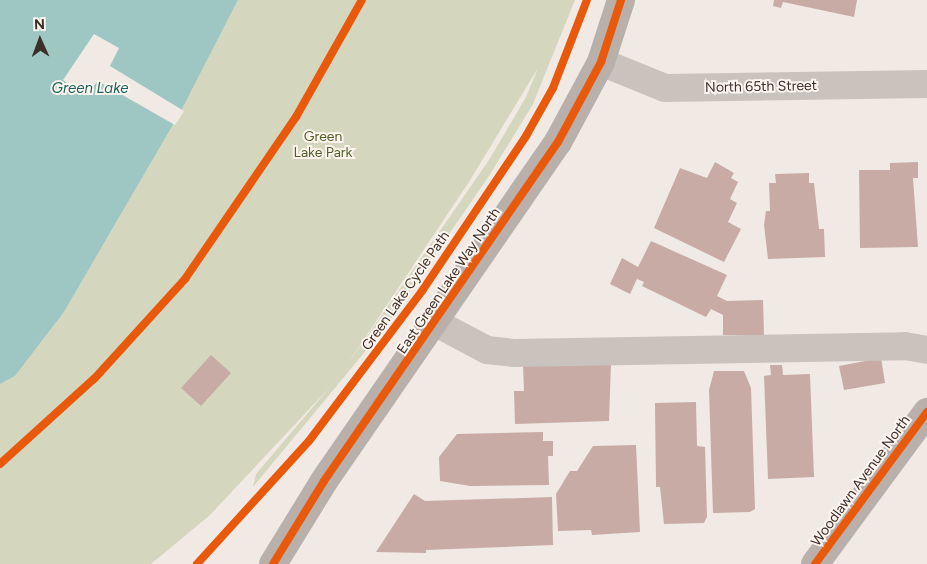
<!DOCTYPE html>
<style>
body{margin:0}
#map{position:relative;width:927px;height:564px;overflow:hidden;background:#f1eae4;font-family:Figtree,sans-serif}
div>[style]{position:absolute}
.green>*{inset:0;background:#d4d7bd}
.water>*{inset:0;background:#9ec6c2}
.pier>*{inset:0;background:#f1eae4}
.building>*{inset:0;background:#c7aba4}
.minor>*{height:28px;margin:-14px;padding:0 14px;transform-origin:14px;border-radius:14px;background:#cac2bd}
.major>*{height:28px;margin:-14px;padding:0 14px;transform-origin:14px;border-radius:14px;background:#b9b0ac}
.cycleway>*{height:8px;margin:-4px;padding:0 4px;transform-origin:4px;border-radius:4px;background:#e8590c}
span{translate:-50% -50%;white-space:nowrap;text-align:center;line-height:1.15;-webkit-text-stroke:4px #fcf4ed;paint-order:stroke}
.street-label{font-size:14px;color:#3c2e29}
.park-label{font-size:14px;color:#505e2a}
.water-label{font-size:15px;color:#196461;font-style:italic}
.north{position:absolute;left:15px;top:15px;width:50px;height:50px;-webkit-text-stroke:4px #fcf4ed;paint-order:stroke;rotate:358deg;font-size:14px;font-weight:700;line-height:20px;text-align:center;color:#3c2e29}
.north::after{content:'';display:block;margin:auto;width:18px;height:22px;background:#3c2e29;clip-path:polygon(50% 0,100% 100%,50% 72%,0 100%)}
</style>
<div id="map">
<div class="green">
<div style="clip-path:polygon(evenodd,238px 0,575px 0,533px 104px,489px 176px,383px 330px,253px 487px,256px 474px,329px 388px,210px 515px,151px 564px,0 564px,0 384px,15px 376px,64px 312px,181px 111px,238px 0,538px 68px,526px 97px,489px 160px,345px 368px,469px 182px,538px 68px)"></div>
</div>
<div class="water">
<div style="clip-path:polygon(0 0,238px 0,181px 111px,64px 312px,15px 376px,0 384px)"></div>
</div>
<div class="pier">
<div style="clip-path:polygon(94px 34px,119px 48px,110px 66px,184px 111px,175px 125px,98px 81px,85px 95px,63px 80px)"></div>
</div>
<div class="building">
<div style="clip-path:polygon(774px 0,857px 0,854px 17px,783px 2px,781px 8px,773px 6px)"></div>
<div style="clip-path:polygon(715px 162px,734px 173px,731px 178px,738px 182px,730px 199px,737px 203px,728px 222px,741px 229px,724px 262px,654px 228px,680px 168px,707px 178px)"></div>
<div style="clip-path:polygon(918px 162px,918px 178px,913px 178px,918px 247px,860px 248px,859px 170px,890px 170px,890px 163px)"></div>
<div style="clip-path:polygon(809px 173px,809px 183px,814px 183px,819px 229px,824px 229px,825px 257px,768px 259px,764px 225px,766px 211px,770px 211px,769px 183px,776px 183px,775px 174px)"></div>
<div style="clip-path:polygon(651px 241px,727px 275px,717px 296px,727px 301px,763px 300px,764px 335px,723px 335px,723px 315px,711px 309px,706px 317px,642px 286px,644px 282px,637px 279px,630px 294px,610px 284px,622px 258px,638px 267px)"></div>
<div style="clip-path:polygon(211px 355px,231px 373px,201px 406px,181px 388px)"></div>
<div style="clip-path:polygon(881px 358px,885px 383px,844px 390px,839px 366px)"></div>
<div style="clip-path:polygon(611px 363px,609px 421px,515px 424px,514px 391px,524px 391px,523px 365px)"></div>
<div style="clip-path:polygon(770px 365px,782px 365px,783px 375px,810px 374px,814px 477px,768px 479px,764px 376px,771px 375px)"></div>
<div style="clip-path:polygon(714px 371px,744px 371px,751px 388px,755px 509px,750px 512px,713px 513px,709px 390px)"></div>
<div style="clip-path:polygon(696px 402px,697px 446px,705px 447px,707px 517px,704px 523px,664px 524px,660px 487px,656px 487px,655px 403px)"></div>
<div style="clip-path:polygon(543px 432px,543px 441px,553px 441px,553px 456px,548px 456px,549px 485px,470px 486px,440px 481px,439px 457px,457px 434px)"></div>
<div style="clip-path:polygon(636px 445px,640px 532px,592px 535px,591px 530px,558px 531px,556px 494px,570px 471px,577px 471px,593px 446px)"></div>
<div style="clip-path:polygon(414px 494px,425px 501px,552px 497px,553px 545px,426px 550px,426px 553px,376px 552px)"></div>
</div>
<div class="minor">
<div style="left:601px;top:62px;width:69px;rotate:22.1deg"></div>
<div style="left:665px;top:88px;width:262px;rotate:-0.9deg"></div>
<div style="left:436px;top:323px;width:58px;rotate:27.9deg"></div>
<div style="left:487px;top:350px;width:27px;rotate:6deg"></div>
<div style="left:514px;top:353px;width:391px;rotate:-1deg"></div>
<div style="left:905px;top:346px;width:22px;rotate:10deg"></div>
</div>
<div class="major">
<div style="left:273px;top:564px;width:97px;rotate:-58.4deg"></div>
<div style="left:324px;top:481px;width:412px;rotate:-55.4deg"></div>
<div style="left:558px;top:142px;width:91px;rotate:-61.7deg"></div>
<div style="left:601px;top:62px;width:65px;rotate:-72.1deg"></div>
<div style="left:815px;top:564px;width:189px;rotate:-53.6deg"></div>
</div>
<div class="cycleway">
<div style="left:0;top:464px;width:128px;rotate:-42.2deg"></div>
<div style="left:95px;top:378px;width:134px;rotate:-47.7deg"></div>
<div style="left:185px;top:279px;width:196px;rotate:-55.6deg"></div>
<div style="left:296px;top:117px;width:134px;rotate:-60.6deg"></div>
<div style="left:197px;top:564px;width:166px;rotate:-47.7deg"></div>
<div style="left:309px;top:441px;width:188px;rotate:-53deg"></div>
<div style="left:422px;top:291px;width:187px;rotate:-56.1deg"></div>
<div style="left:526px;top:136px;width:55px;rotate:-60.6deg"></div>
<div style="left:553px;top:88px;width:94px;rotate:-68.9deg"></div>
<div style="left:273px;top:564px;width:97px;rotate:-58.4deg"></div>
<div style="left:324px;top:481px;width:412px;rotate:-55.4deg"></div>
<div style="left:558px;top:142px;width:91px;rotate:-61.7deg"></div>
<div style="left:601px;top:62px;width:65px;rotate:-72.1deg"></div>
<div style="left:815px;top:564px;width:189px;rotate:-53.6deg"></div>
</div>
<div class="street-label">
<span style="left:761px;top:87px;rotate:-1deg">North 65th Street</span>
<span style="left:449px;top:281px;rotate:-56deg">East Green Lake Way North</span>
<span style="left:406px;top:291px;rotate:-55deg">Green Lake Cycle Path</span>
<span style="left:861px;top:481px;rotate:-54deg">Woodlawn Avenue North</span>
</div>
<div class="park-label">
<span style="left:323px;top:145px">Green<br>Lake Park</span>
</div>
<div class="water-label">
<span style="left:90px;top:89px">Green Lake</span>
</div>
<div class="north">N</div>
</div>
